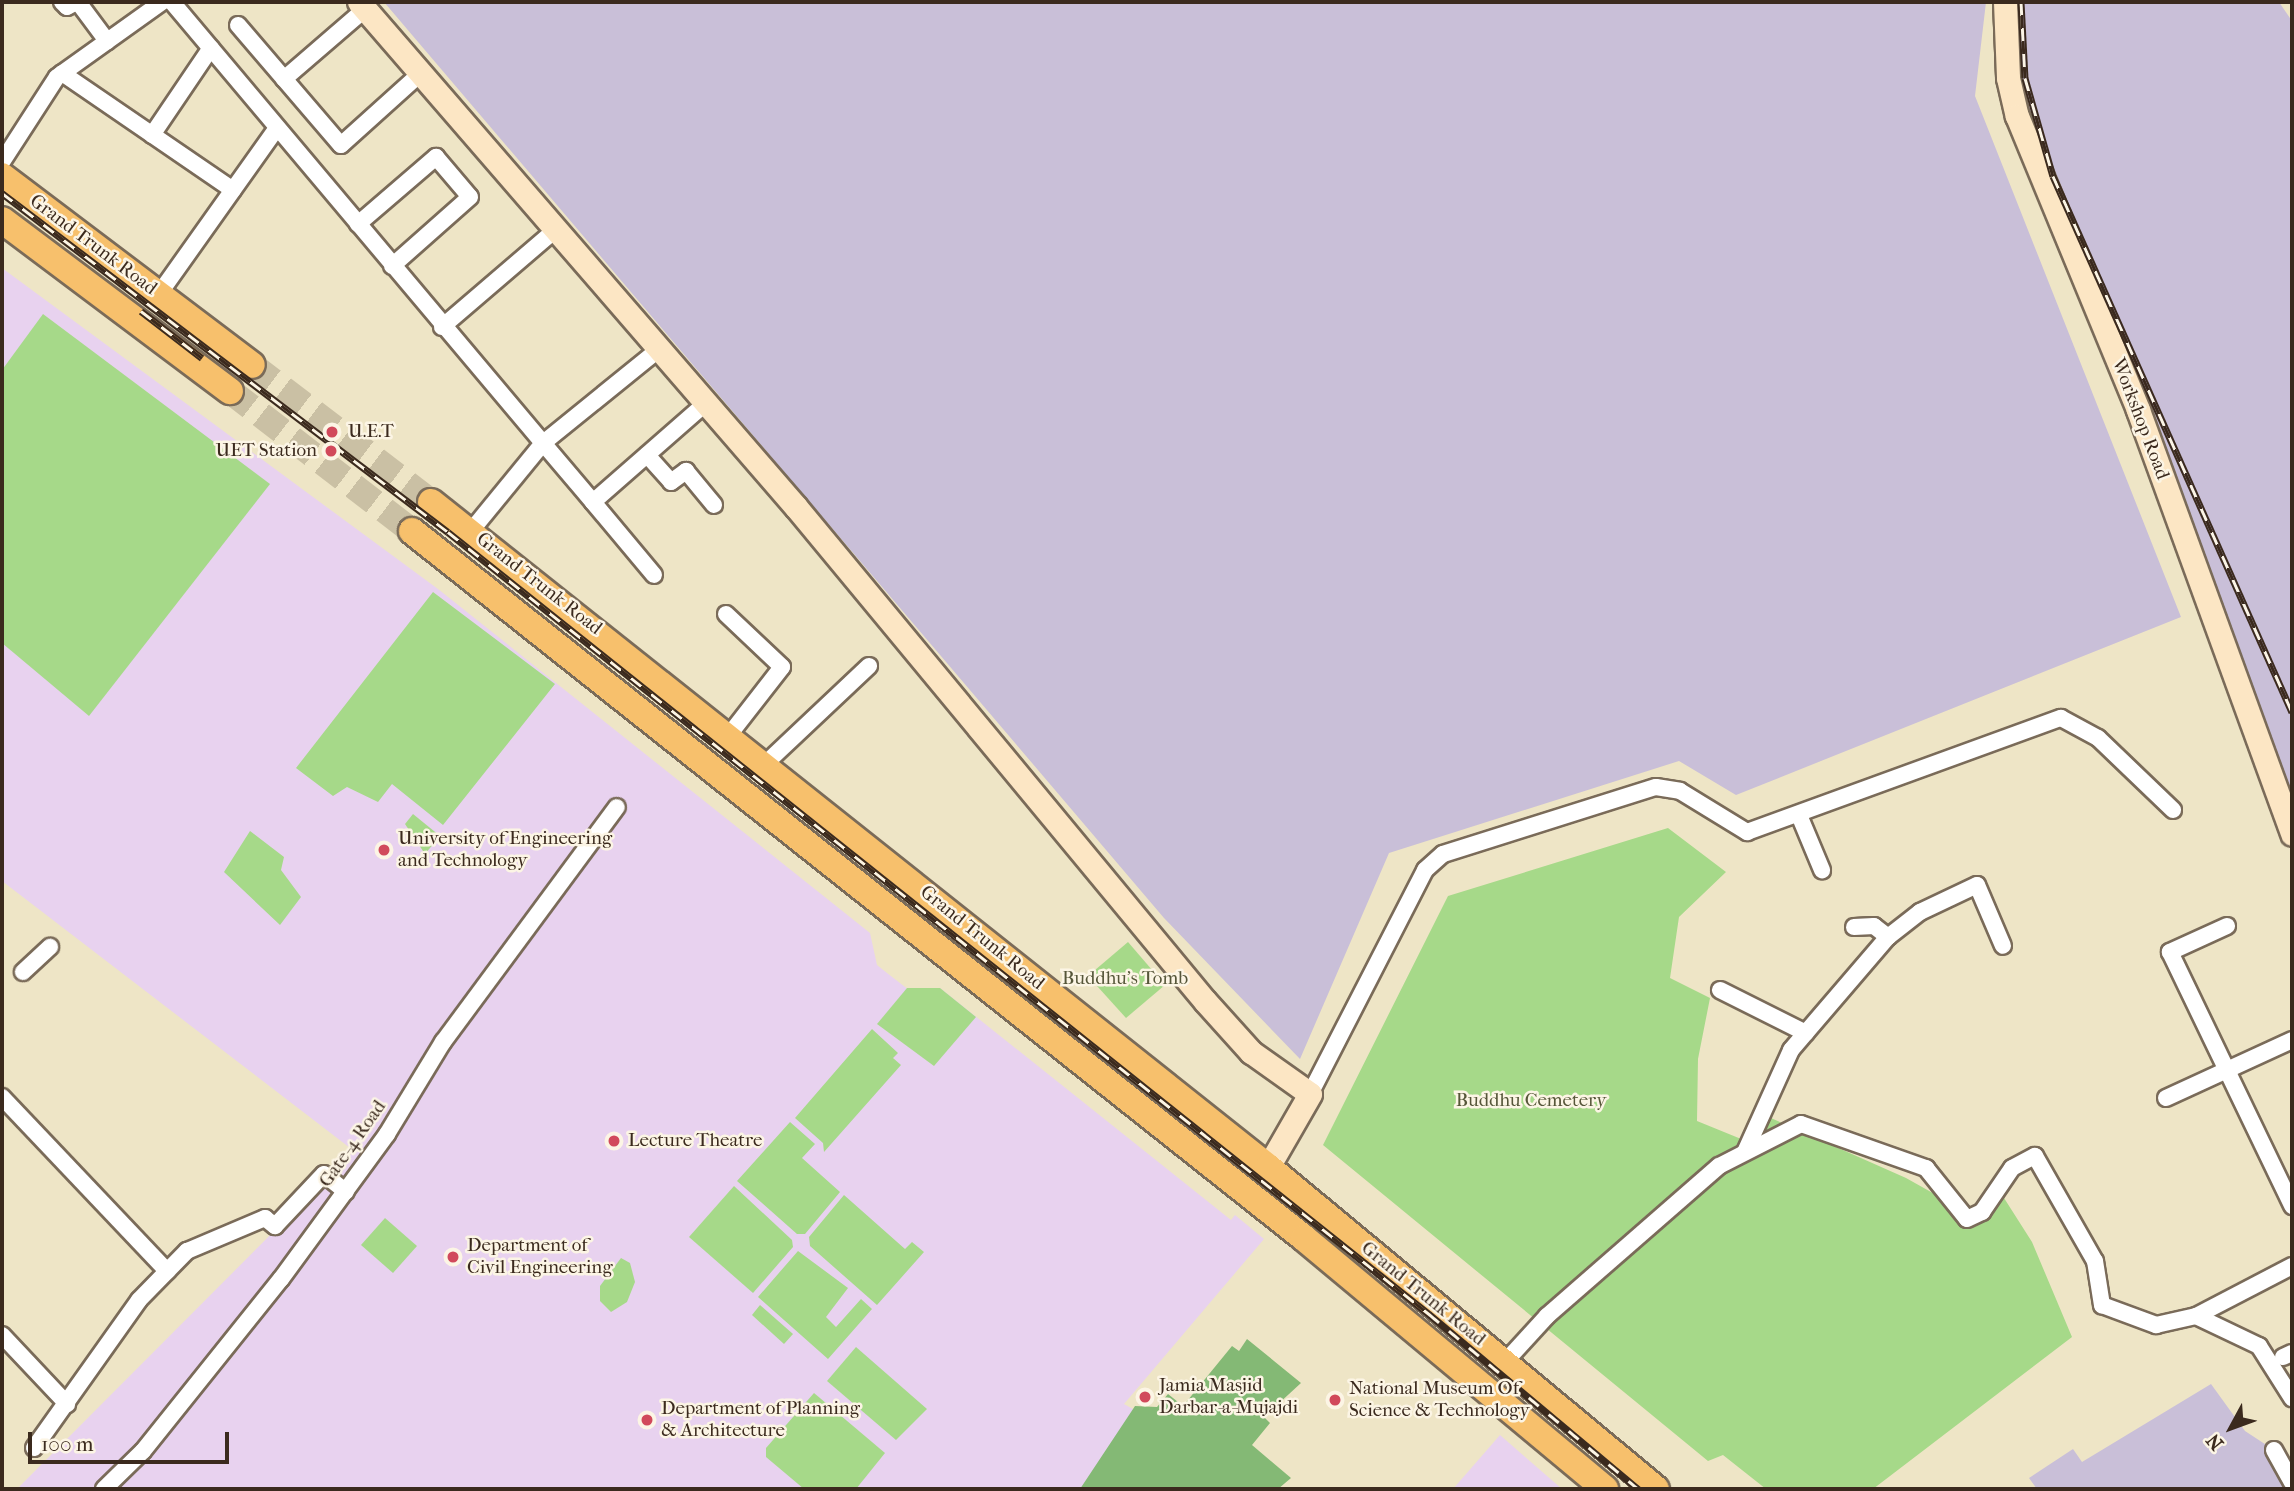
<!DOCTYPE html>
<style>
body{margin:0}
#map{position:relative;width:2294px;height:1491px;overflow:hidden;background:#eee5c6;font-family:"IM FELL French Canon",serif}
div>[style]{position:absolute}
.built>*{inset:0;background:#e8d2ef}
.industrial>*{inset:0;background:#c9bfd8}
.green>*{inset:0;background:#a6d989}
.forest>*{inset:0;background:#84b975}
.primary-tunnel>*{height:26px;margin-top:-13px;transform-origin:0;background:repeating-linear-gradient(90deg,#cac0a4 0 26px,transparent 0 39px)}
.roads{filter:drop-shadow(2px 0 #7a6b59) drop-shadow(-2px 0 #7a6b59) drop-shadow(0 2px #7a6b59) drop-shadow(0 -2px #7a6b59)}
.street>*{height:16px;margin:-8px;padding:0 8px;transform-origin:8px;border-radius:8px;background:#fff}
.secondary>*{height:23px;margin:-11.5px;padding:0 11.5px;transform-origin:11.5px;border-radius:11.5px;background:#fce6c4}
.primary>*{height:26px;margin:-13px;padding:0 13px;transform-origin:13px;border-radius:13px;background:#f7c06c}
.rail>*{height:7px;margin-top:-3.5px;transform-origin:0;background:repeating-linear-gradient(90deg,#fcf5e5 0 13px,#3b2a1e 0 26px);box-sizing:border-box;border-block:2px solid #3b2a1e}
.dots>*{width:19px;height:19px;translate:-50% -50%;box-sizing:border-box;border:4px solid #fcf5e5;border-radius:50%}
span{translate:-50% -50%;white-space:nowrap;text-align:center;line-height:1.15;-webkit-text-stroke:5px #fcf5e5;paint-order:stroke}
.street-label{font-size:19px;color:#3b2a1e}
.poi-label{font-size:19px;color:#3b2a1e}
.left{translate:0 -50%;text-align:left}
.right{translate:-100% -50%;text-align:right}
.park-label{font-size:19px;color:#565639}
.frame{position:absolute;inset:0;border:4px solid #3b2a1e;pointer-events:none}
.north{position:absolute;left:2196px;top:1393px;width:70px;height:70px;-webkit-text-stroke:5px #fcf5e5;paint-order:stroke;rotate:229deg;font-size:19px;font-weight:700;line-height:28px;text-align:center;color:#3b2a1e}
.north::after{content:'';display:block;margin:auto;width:24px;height:32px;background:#3b2a1e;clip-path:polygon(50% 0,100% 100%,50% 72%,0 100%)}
.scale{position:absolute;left:28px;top:1432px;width:201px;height:32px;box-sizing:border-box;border:4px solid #3b2a1e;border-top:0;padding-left:9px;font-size:21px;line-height:24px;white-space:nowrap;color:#3b2a1e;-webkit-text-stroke:5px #fcf5e5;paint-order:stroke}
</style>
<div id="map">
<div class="built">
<div style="clip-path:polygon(2px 268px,438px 589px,870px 933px,877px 965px,887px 973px,909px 990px,940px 988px,1231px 1220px,1235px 1215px,1264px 1239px,1124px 1404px,1277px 1489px,17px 1489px,354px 1151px,2px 881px)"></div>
<div style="clip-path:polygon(1500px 1435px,1562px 1489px,1453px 1489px)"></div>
</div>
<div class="industrial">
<div style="clip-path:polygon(384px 2px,1986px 2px,1975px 96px,2181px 617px,1736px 795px,1679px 761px,1389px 853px,1300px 1059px,1164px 918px)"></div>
<div style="clip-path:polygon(2023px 2px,2279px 2px,2292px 21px,2292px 793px,2016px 86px)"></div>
<div style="clip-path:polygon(2211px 1384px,2245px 1431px,2274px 1450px,2292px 1489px,2037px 1489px,2029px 1478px,2073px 1449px,2082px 1462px)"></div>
</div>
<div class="green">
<div style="clip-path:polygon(43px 314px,270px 484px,89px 716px,2px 643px,2px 370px)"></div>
<div style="clip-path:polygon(433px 592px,555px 684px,443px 825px,392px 784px,378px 802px,347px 787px,333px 796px,296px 768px)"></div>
<div style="clip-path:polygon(413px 814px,440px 836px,425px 854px,405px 824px)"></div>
<div style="clip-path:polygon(1668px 828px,1726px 872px,1679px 917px,1670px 978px,1710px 998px,1698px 1059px,1697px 1121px,1751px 1143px,1764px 1115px,1906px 1178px,1972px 1215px,1997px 1187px,2032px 1242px,2072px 1337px,1873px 1489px,1766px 1489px,1723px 1455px,1708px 1461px,1323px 1145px,1448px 896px)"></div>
<div style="clip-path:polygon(250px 831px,284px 857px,281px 870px,301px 897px,280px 925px,224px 872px)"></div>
<div style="clip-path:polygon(1128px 942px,1165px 985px,1126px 1018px,1088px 976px)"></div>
<div style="clip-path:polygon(907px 988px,940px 988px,976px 1017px,934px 1066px,877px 1024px)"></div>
<div style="clip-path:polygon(872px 1029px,898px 1053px,893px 1058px,901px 1065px,824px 1152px,823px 1143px,795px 1118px)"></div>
<div style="clip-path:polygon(790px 1122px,815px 1144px,802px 1158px,840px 1192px,805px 1234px,797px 1234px,737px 1181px)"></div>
<div style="clip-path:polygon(734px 1186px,792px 1240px,793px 1247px,753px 1293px,689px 1237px)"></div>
<div style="clip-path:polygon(844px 1195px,905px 1249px,912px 1242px,924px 1252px,877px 1305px,810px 1246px,809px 1237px)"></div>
<div style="clip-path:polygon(385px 1218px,417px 1246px,393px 1273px,361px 1245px)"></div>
<div style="clip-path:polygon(798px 1251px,848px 1288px,826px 1317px,836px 1327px,861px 1299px,872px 1309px,828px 1359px,758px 1297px)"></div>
<div style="clip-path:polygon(621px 1258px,630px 1263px,635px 1282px,627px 1302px,611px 1312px,600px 1301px,600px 1286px)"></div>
<div style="clip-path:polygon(760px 1305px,793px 1334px,784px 1344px,752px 1315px)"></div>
<div style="clip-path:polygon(856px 1347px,927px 1409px,896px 1440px,827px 1381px)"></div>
<div style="clip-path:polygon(814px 1393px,885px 1453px,856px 1489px,804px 1489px,766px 1457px,766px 1448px)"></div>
</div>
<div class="forest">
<div style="clip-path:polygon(1247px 1339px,1301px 1383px,1264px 1417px,1270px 1423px,1252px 1445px,1291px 1478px,1278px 1489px,1080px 1489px,1135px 1406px,1157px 1407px,1168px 1394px,1183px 1406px,1232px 1346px,1239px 1351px)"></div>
</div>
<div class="primary-tunnel">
<div style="left:252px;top:365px;width:225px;rotate:37.4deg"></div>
<div style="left:230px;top:391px;width:230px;rotate:37.6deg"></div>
</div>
<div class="roads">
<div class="street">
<div style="left:62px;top:2px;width:7px;rotate:45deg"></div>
<div style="left:67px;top:7px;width:10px;rotate:-29deg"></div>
<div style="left:78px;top:2px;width:49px;rotate:53.4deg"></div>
<div style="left:172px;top:2px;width:576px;rotate:49.93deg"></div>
<div style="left:543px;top:443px;width:114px;rotate:129.3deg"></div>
<div style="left:238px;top:25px;width:158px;rotate:49.4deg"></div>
<div style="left:341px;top:145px;width:109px;rotate:-42deg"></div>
<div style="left:62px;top:73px;width:207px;rotate:34.4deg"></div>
<div style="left:284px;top:79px;width:107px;rotate:-40.8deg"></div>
<div style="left:152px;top:135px;width:105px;rotate:-55.9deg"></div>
<div style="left:2px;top:162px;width:101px;rotate:-57.1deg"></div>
<div style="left:57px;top:77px;width:129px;rotate:-35.5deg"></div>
<div style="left:358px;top:224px;width:103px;rotate:-40.7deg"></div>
<div style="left:436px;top:157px;width:52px;rotate:49.6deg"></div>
<div style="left:470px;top:197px;width:104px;rotate:138.5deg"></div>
<div style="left:159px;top:294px;width:204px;rotate:-54.6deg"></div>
<div style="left:442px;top:327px;width:149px;rotate:-40.6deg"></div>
<div style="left:658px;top:350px;width:148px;rotate:141deg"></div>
<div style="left:543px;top:443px;width:77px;rotate:49.7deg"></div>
<div style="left:593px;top:502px;width:149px;rotate:-41.2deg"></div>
<div style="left:647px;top:455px;width:36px;rotate:48deg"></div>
<div style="left:671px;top:482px;width:19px;rotate:-36deg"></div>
<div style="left:686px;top:471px;width:44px;rotate:50.5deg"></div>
<div style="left:593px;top:502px;width:95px;rotate:50.1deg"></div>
<div style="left:726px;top:614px;width:77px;rotate:43.4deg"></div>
<div style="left:782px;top:667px;width:86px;rotate:127.9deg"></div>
<div style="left:765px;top:764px;width:143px;rotate:-43.3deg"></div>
<div style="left:1799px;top:815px;width:60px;rotate:67.3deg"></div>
<div style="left:2227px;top:926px;width:63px;rotate:155.5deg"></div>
<div style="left:2170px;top:952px;width:282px;rotate:64.3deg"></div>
<div style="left:1854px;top:927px;width:20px;rotate:-3deg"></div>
<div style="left:1874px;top:926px;width:18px;rotate:38deg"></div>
<div style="left:23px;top:972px;width:37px;rotate:-43deg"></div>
<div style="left:1720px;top:990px;width:96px;rotate:26.6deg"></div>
<div style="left:1310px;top:1094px;width:252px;rotate:-62.8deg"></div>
<div style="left:1425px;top:870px;width:24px;rotate:-42deg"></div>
<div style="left:1443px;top:854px;width:223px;rotate:-17.5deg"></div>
<div style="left:1656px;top:787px;width:24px;rotate:9deg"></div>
<div style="left:1680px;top:791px;width:79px;rotate:31.5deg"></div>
<div style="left:1747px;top:832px;width:334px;rotate:-20deg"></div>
<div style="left:2061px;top:718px;width:42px;rotate:28.4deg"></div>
<div style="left:2098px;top:738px;width:104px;rotate:43.8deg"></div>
<div style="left:2px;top:1097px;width:240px;rotate:46.5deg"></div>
<div style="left:2166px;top:1098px;width:139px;rotate:-24.7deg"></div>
<div style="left:1745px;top:1152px;width:112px;rotate:-65.7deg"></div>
<div style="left:1791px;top:1050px;width:149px;rotate:-49.4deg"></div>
<div style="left:1888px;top:937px;width:41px;rotate:-38deg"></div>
<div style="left:1920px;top:912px;width:63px;rotate:-25.3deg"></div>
<div style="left:1977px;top:885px;width:66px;rotate:66.9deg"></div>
<div style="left:2196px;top:1316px;width:70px;rotate:25.5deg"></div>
<div style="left:2259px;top:1346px;width:62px;rotate:57.6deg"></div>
<div style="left:2px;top:1335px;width:95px;rotate:46.7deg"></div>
<div style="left:2283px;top:1357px;width:10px;rotate:-24deg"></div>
<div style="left:1505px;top:1362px;width:62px;rotate:-47.6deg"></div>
<div style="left:1547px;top:1316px;width:228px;rotate:-41.1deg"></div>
<div style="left:1719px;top:1166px;width:92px;rotate:-27.1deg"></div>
<div style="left:1801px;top:1124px;width:133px;rotate:19.4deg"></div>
<div style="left:1926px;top:1168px;width:65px;rotate:51.2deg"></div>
<div style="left:1967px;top:1219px;width:17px;rotate:-25deg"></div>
<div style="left:1982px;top:1212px;width:53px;rotate:-55.7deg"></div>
<div style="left:2012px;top:1168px;width:26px;rotate:-28deg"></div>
<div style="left:2035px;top:1156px;width:121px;rotate:60.3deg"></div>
<div style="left:2095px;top:1261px;width:45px;rotate:81deg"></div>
<div style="left:2102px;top:1305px;width:58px;rotate:20.3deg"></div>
<div style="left:2156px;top:1325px;width:41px;rotate:-12.7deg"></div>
<div style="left:2196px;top:1316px;width:108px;rotate:-27.5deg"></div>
<div style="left:34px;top:1448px;width:181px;rotate:-54.6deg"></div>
<div style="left:139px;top:1300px;width:69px;rotate:-45.6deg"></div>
<div style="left:187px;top:1251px;width:85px;rotate:-22.9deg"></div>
<div style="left:265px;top:1218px;width:13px;rotate:39deg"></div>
<div style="left:275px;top:1226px;width:71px;rotate:-46.7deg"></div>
<div style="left:324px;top:1174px;width:28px;rotate:39deg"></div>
<div style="left:2274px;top:1450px;width:37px;rotate:61deg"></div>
<div style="left:104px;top:1489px;width:54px;rotate:-44.3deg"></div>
<div style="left:143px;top:1451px;width:221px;rotate:-51.3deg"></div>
<div style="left:281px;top:1279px;width:180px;rotate:-53.8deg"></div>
<div style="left:387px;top:1134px;width:108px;rotate:-58.7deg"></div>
<div style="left:443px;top:1042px;width:292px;rotate:-53.5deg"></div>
</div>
<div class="secondary">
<div style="left:359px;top:2px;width:668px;rotate:49.13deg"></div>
<div style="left:796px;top:507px;width:641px;rotate:50.38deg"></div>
<div style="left:1205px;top:1001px;width:69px;rotate:48deg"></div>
<div style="left:1251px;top:1052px;width:72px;rotate:35.4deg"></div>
<div style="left:1310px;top:1094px;width:84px;rotate:119.9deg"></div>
<div style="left:2005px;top:2px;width:76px;rotate:87.7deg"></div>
<div style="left:2008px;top:78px;width:39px;rotate:77deg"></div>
<div style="left:2017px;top:116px;width:318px;rotate:67.6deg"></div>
<div style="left:2138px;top:410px;width:451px;rotate:70deg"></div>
</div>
<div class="primary">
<div style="left:2px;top:176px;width:313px;rotate:37.1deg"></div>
<div style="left:2px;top:220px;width:285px;rotate:36.9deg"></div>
<div style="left:431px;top:502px;width:1069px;rotate:38.47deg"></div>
<div style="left:1268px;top:1167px;width:504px;rotate:39.69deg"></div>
<div style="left:412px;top:531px;width:1138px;rotate:38.4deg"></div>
<div style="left:1304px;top:1238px;width:392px;rotate:39.8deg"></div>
</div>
</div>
<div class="rail">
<div style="left:2021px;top:2px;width:76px;rotate:87deg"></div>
<div style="left:2025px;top:78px;width:102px;rotate:74.1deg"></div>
<div style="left:2053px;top:176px;width:587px;rotate:65.97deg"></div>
<div style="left:2px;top:193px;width:560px;rotate:37.24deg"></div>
<div style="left:448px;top:532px;width:1255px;rotate:38.56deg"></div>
<div style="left:1429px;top:1314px;width:273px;rotate:39.9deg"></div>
<div style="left:141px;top:311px;width:77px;rotate:37.6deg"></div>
</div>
<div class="dots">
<div style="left:332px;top:432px;background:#d1495b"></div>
<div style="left:331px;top:451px;background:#d1495b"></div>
<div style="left:384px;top:850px;background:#d1495b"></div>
<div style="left:614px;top:1141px;background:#d1495b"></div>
<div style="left:453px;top:1257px;background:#d1495b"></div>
<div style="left:1145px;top:1397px;background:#d1495b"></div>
<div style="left:1335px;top:1400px;background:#d1495b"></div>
<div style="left:647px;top:1420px;background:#d1495b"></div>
</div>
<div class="street-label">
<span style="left:93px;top:245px;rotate:37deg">Grand Trunk Road</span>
<span style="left:2140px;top:419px;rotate:69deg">Workshop Road</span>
<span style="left:539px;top:584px;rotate:38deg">Grand Trunk Road</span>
<span style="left:982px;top:938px;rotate:39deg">Grand Trunk Road</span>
<span style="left:353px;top:1144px;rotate:-55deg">Gate-4 Road</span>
<span style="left:1423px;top:1294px;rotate:39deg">Grand Trunk Road</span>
</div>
<div class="poi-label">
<span class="left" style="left:348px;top:432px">U.E.T</span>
<span class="right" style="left:317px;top:451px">UET Station</span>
<span class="left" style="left:398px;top:850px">University of Engineering<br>and Technology</span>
<span class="left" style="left:628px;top:1141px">Lecture Theatre</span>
<span class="left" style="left:467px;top:1257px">Department of<br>Civil Engineering</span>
<span class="left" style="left:1159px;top:1397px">Jamia Masjid<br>Darbar-a-Mujajdi</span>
<span class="left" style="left:1349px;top:1400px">National Museum Of<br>Science &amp; Technology</span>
<span class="left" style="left:661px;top:1420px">Department of Planning<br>&amp; Architecture</span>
</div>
<div class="park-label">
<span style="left:1125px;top:979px">Buddhu's Tomb</span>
<span style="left:1531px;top:1101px">Buddhu Cemetery</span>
</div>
<div class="frame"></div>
<div class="north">N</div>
<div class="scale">100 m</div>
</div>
